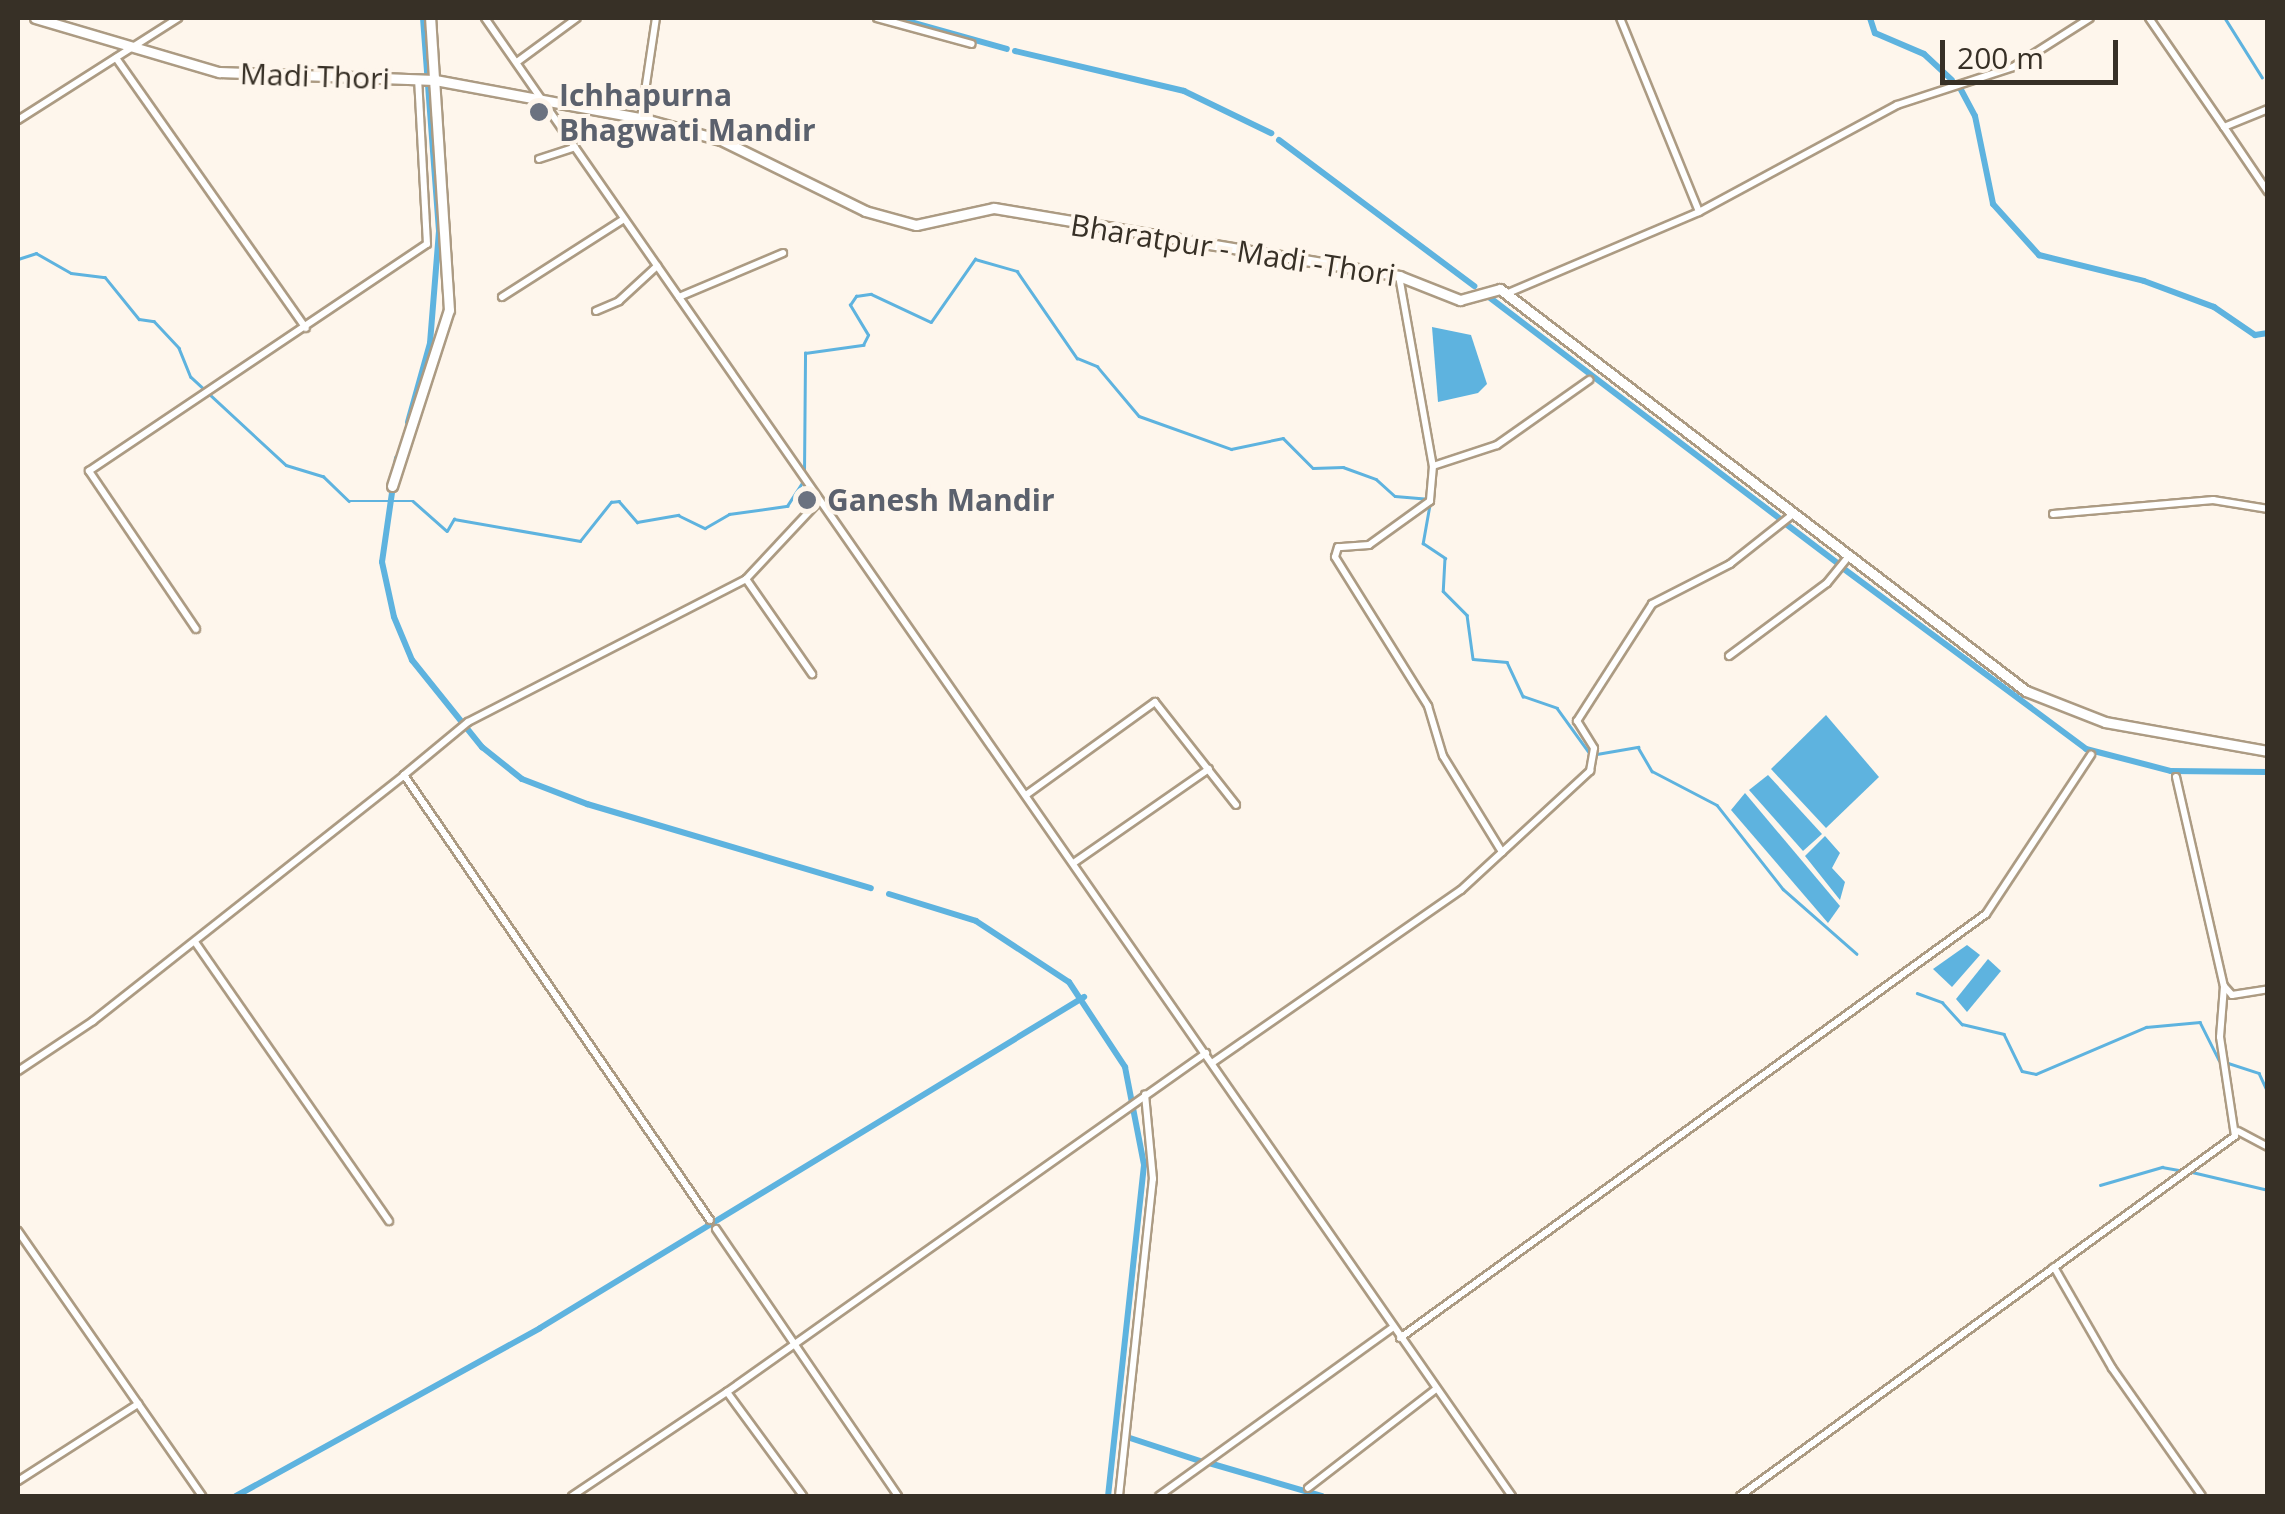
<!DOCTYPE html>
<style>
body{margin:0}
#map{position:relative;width:2285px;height:1514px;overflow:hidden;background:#fef6ec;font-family:"Open Sans",sans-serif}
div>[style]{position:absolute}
.water>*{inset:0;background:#5eb3df}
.stream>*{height:2.5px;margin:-1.25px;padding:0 1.25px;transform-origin:1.25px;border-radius:1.25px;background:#5eb3df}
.canal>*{height:6px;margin:-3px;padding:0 3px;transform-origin:3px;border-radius:3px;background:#5eb3df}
.roads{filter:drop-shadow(2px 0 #ac9b83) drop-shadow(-2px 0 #ac9b83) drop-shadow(0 2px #ac9b83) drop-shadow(0 -2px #ac9b83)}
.street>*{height:6px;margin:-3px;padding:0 3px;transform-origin:3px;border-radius:3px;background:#fff}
.secondary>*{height:9px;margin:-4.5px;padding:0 4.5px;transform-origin:4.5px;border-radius:4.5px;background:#fff}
.dots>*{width:28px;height:28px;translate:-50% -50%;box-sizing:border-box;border:5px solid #fef6ec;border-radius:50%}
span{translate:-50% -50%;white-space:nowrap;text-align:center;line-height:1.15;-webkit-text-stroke:8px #fef6ec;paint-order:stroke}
.street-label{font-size:30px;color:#373026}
.worship-label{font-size:30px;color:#5b616d;font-weight:700}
.left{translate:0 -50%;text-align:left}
.frame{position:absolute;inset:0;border:20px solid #373026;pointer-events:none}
.scale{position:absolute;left:1940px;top:40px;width:178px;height:45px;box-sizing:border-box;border:5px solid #373026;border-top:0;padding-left:12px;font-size:30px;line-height:35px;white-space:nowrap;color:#373026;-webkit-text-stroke:8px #fef6ec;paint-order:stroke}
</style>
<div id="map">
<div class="water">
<div style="clip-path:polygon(1432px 327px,1471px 335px,1487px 384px,1478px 393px,1438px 402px)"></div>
<div style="clip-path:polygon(1826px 715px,1879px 777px,1826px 828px,1771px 769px)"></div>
<div style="clip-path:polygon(1768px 775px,1822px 834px,1803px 851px,1749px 790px)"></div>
<div style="clip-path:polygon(1745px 793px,1840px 906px,1828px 923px,1731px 810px)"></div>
<div style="clip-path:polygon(1825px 836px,1840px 853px,1832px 868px,1845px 882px,1840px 900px,1805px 856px)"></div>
<div style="clip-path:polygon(1967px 945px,1980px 955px,1952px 987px,1933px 969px)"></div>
<div style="clip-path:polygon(1988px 959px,2001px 971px,1967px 1012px,1956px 999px)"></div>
</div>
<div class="stream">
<div style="left:2225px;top:18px;width:70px;rotate:57.9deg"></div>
<div style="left:18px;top:259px;width:19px;rotate:-18deg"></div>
<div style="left:36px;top:253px;width:40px;rotate:29.7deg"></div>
<div style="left:71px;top:273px;width:34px;rotate:7deg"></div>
<div style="left:105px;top:277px;width:54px;rotate:51deg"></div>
<div style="left:139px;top:319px;width:15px;rotate:8deg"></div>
<div style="left:154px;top:321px;width:37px;rotate:47deg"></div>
<div style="left:179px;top:348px;width:31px;rotate:68deg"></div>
<div style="left:191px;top:377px;width:129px;rotate:42.8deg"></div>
<div style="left:286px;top:465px;width:39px;rotate:17deg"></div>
<div style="left:323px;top:476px;width:36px;rotate:44deg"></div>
<div style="left:349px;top:501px;width:64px"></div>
<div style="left:413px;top:501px;width:45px;rotate:41.4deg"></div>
<div style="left:447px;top:531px;width:14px;rotate:-60deg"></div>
<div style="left:454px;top:519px;width:128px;rotate:9.9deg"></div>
<div style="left:580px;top:541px;width:50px;rotate:-51.5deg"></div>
<div style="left:611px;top:502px;width:8px;rotate:-7deg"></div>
<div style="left:619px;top:501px;width:28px;rotate:49deg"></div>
<div style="left:637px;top:522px;width:42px;rotate:-9.7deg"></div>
<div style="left:678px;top:515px;width:30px;rotate:26deg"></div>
<div style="left:705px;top:528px;width:28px;rotate:-30deg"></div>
<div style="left:729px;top:514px;width:59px;rotate:-7.9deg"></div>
<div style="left:787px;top:506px;width:30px;rotate:-57deg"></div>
<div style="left:804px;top:473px;width:120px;rotate:-89.5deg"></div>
<div style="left:805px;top:353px;width:59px;rotate:-7.9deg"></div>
<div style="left:863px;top:345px;width:11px;rotate:-63deg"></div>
<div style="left:868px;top:335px;width:35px;rotate:-121deg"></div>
<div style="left:850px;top:305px;width:11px;rotate:-56deg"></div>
<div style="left:856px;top:296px;width:15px;rotate:-8deg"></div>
<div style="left:871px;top:294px;width:66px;rotate:25deg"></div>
<div style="left:931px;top:322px;width:77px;rotate:-55.1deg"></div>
<div style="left:975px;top:259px;width:44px;rotate:15.9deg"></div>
<div style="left:1017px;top:271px;width:106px;rotate:55.4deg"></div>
<div style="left:1077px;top:358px;width:22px;rotate:22deg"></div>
<div style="left:1097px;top:366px;width:65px;rotate:50deg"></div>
<div style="left:1139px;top:416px;width:98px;rotate:19.7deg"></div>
<div style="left:1231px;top:449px;width:53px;rotate:-11.9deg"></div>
<div style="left:1283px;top:438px;width:42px;rotate:45deg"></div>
<div style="left:1313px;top:468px;width:30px;rotate:-2deg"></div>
<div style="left:1343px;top:467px;width:35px;rotate:20deg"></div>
<div style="left:1376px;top:479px;width:25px;rotate:42deg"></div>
<div style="left:1395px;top:496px;width:32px;rotate:5deg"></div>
<div style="left:1430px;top:505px;width:39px;rotate:100deg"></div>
<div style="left:1423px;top:543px;width:27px;rotate:34deg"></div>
<div style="left:1445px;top:558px;width:33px;rotate:93deg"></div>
<div style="left:1443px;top:591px;width:34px;rotate:45deg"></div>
<div style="left:1467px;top:615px;width:44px;rotate:82.2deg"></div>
<div style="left:1473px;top:659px;width:34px;rotate:5deg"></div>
<div style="left:1507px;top:662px;width:38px;rotate:65deg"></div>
<div style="left:1523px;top:696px;width:36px;rotate:19deg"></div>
<div style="left:1557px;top:708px;width:58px;rotate:54.1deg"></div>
<div style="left:1591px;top:755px;width:48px;rotate:-9.7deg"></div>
<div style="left:1638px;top:747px;width:28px;rotate:60deg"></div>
<div style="left:1652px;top:771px;width:73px;rotate:27.6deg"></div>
<div style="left:1717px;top:805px;width:107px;rotate:51.8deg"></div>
<div style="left:1783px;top:889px;width:98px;rotate:41.3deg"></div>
<div style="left:1917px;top:993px;width:27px;rotate:20deg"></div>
<div style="left:1942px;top:1002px;width:30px;rotate:48deg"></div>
<div style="left:1962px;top:1024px;width:43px;rotate:13.4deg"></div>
<div style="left:2004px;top:1034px;width:41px;rotate:64.1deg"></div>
<div style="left:2022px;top:1071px;width:14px;rotate:12deg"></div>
<div style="left:2036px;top:1074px;width:120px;rotate:-23.1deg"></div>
<div style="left:2146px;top:1027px;width:54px;rotate:-5.3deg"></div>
<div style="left:2200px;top:1022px;width:42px;rotate:63.4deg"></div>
<div style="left:2219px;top:1060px;width:42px;rotate:18deg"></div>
<div style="left:2259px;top:1073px;width:21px;rotate:65deg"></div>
<div style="left:2192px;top:1172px;width:78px;rotate:13.3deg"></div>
<div style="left:2100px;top:1185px;width:65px;rotate:-16.2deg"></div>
<div style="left:2162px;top:1167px;width:22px;rotate:10deg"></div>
</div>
<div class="canal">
<div style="left:896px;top:18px;width:115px;rotate:15.6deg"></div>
<div style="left:1870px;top:18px;width:16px;rotate:72deg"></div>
<div style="left:1875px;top:33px;width:53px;rotate:23.2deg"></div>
<div style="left:1924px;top:54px;width:38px;rotate:43deg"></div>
<div style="left:1015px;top:51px;width:174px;rotate:13.3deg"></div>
<div style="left:1184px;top:91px;width:97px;rotate:25.8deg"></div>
<div style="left:1959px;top:86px;width:34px;rotate:62deg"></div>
<div style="left:1975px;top:116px;width:90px;rotate:78.4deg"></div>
<div style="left:1993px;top:204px;width:69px;rotate:48deg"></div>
<div style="left:2039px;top:255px;width:108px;rotate:13.9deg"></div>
<div style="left:2144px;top:281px;width:75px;rotate:20.4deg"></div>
<div style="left:2214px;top:307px;width:50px;rotate:34.3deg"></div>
<div style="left:2255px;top:335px;width:13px;rotate:-9deg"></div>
<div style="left:1279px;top:140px;width:244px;rotate:36.8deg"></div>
<div style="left:1485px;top:294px;width:373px;rotate:37.3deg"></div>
<div style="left:408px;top:422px;width:82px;rotate:-74.4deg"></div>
<div style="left:430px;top:343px;width:112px;rotate:-85.4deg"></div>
<div style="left:439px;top:231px;width:214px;rotate:-94.3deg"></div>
<div style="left:397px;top:458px;width:105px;rotate:98.2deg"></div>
<div style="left:382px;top:562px;width:56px;rotate:77.7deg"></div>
<div style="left:394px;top:617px;width:47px;rotate:67.3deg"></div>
<div style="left:412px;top:660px;width:112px;rotate:51.2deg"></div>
<div style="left:482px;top:747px;width:51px;rotate:38.7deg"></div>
<div style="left:522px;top:779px;width:70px;rotate:21deg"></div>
<div style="left:587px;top:804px;width:296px;rotate:16.5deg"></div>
<div style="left:1786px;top:524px;width:68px;rotate:37.2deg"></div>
<div style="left:1844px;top:569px;width:302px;rotate:36.6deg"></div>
<div style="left:2086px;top:749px;width:88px;rotate:14.5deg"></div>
<div style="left:2171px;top:771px;width:97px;rotate:0.6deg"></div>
<div style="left:889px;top:894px;width:91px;rotate:17.2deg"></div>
<div style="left:976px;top:921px;width:111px;rotate:33.3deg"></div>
<div style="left:1069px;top:982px;width:102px;rotate:56.6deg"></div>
<div style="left:1125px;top:1067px;width:100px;rotate:79deg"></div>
<div style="left:1144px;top:1165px;width:333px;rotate:96.2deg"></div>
<div style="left:1130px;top:1438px;width:74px;rotate:18.2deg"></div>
<div style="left:1209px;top:1463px;width:118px;rotate:16.3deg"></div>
<div style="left:236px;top:1496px;width:347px;rotate:-28.9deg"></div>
<div style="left:540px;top:1328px;width:637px;rotate:-31.32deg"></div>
</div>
<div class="roads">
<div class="street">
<div style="left:485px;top:18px;width:1800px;rotate:55.21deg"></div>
<div style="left:877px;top:18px;width:98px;rotate:15.3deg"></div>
<div style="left:1620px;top:18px;width:209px;rotate:67.8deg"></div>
<div style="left:2149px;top:18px;width:132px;rotate:55.5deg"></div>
<div style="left:2224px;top:127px;width:48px;rotate:-22.2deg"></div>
<div style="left:116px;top:58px;width:330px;rotate:54.9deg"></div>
<div style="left:517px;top:62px;width:74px;rotate:-36.3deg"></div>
<div style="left:641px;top:118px;width:101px;rotate:-81.5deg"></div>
<div style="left:18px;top:120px;width:190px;rotate:-32.5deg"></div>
<div style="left:2224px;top:127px;width:78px;rotate:55.9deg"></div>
<div style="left:539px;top:159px;width:38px;rotate:-18deg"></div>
<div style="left:1399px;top:276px;width:193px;rotate:79.9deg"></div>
<div style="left:1433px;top:466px;width:67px;rotate:-18.2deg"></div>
<div style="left:1497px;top:445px;width:113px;rotate:-35.2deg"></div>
<div style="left:1508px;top:293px;width:207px;rotate:-23deg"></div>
<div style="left:1699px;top:212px;width:225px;rotate:-28.4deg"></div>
<div style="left:1897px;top:105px;width:122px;rotate:-18.1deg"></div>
<div style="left:2013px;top:67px;width:91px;rotate:-32.5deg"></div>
<div style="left:502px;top:297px;width:145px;rotate:-32.6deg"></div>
<div style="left:679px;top:297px;width:113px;rotate:-22.9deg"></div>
<div style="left:596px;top:311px;width:25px;rotate:-23deg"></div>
<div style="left:619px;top:301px;width:52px;rotate:-42.6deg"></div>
<div style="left:1433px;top:466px;width:35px;rotate:95deg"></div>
<div style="left:1430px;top:501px;width:75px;rotate:144.2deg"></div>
<div style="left:1369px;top:545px;width:31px;rotate:176deg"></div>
<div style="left:1338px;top:547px;width:10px;rotate:107deg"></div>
<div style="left:1335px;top:557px;width:176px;rotate:58deg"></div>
<div style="left:1428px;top:706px;width:52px;rotate:73.3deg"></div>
<div style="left:1443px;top:756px;width:113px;rotate:58.4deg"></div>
<div style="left:2053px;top:514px;width:161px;rotate:-5deg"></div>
<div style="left:2213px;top:500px;width:56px;rotate:9.3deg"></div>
<div style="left:746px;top:579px;width:116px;rotate:55.2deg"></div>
<div style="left:196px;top:629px;width:191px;rotate:-124.1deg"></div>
<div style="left:89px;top:471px;width:407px;rotate:-33.9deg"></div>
<div style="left:427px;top:244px;width:164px;rotate:-93.1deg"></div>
<div style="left:1729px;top:656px;width:122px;rotate:-36.7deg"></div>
<div style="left:1827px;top:583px;width:35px;rotate:-51deg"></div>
<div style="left:404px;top:775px;width:83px;rotate:-39.6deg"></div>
<div style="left:468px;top:722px;width:313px;rotate:-27.2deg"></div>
<div style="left:746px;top:579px;width:105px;rotate:-46.9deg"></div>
<div style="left:2176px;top:777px;width:214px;rotate:77.1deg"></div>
<div style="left:2224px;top:986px;width:12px;rotate:48deg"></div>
<div style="left:2232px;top:995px;width:36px;rotate:-9deg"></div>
<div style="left:1026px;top:795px;width:159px;rotate:-35.8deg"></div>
<div style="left:1155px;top:702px;width:131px;rotate:51.8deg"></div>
<div style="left:1075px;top:862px;width:163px;rotate:-34.8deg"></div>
<div style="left:195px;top:942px;width:340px;rotate:55.2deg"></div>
<div style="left:1212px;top:1063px;width:303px;rotate:-34.8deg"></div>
<div style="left:1461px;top:890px;width:176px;rotate:-42.7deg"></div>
<div style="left:1590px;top:771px;width:23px;rotate:-80deg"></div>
<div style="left:1594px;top:748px;width:32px;rotate:-122deg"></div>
<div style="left:1577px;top:721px;width:139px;rotate:-57.3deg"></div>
<div style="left:1652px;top:604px;width:88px;rotate:-27.1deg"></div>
<div style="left:1730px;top:564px;width:80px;rotate:-38.4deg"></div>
<div style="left:18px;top:1071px;width:90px;rotate:-33.7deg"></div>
<div style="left:93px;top:1021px;width:397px;rotate:-38.3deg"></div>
<div style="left:404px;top:775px;width:540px;rotate:55.49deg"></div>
<div style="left:2238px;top:1131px;width:34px;rotate:28deg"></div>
<div style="left:716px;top:1229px;width:323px;rotate:55.7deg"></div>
<div style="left:18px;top:1231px;width:323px;rotate:55.2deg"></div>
<div style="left:2054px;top:1267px;width:116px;rotate:60.1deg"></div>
<div style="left:2112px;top:1368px;width:156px;rotate:54.9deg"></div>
<div style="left:1400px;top:1338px;width:723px;rotate:-35.89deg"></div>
<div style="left:1986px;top:914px;width:191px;rotate:-56.6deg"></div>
<div style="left:727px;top:1392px;width:587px;rotate:-35.29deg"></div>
<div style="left:18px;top:1481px;width:143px;rotate:-32.7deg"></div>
<div style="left:1308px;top:1488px;width:162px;rotate:-37.7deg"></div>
<div style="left:572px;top:1496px;width:187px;rotate:-33.9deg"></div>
<div style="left:727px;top:1392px;width:129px;rotate:53.8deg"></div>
<div style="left:1119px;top:1496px;width:319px;rotate:-83.9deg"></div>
<div style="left:1153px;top:1179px;width:85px;rotate:-95.4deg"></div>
<div style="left:1159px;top:1496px;width:289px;rotate:-35.8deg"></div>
<div style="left:1740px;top:1496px;width:612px;rotate:-36.03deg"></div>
<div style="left:2235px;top:1136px;width:100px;rotate:-98.6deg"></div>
<div style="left:2220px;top:1037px;width:51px;rotate:-85.5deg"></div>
</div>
<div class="secondary">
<div style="left:35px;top:18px;width:192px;rotate:16.4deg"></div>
<div style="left:219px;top:72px;width:216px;rotate:2.1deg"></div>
<div style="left:435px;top:80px;width:209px;rotate:10.5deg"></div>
<div style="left:641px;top:118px;width:83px;rotate:15.4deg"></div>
<div style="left:721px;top:140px;width:161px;rotate:26.2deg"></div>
<div style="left:865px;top:211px;width:53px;rotate:15.4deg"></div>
<div style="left:916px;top:225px;width:80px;rotate:-12.3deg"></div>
<div style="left:994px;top:208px;width:411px;rotate:9.5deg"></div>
<div style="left:1399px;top:276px;width:66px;rotate:21.5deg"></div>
<div style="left:1460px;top:300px;width:41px;rotate:-15.4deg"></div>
<div style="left:1500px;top:289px;width:662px;rotate:37.39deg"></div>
<div style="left:2026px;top:691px;width:85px;rotate:21.4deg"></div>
<div style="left:2105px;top:722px;width:166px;rotate:10.1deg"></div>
<div style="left:392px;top:486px;width:185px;rotate:-72.1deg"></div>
<div style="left:449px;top:310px;width:293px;rotate:-93.7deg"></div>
</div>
</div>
<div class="dots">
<div style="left:539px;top:112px;background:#6b7280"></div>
<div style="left:807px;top:500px;background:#6b7280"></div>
</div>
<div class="street-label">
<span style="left:315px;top:76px;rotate:2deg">Madi Thori</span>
<span style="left:1233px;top:250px;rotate:9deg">Bharatpur - Madi -Thori</span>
</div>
<div class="worship-label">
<span class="left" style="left:559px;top:112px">Ichhapurna<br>Bhagwati Mandir</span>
<span class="left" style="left:827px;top:500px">Ganesh Mandir</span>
</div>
<div class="frame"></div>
<div class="scale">200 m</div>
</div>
